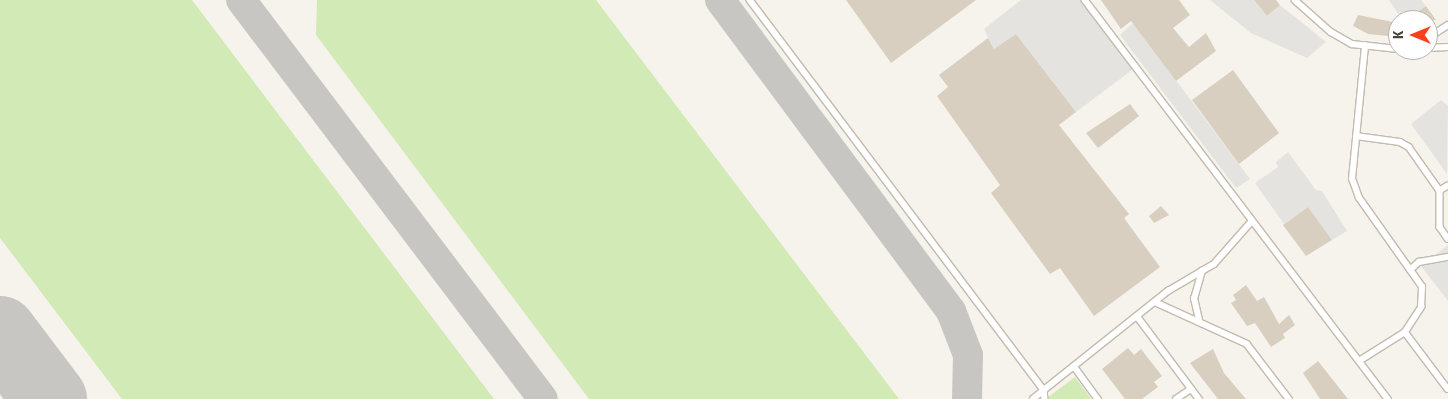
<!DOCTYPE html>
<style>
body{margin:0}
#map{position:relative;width:1448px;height:399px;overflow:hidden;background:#f6f3ec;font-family:"Fira Sans Condensed",sans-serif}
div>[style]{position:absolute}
.green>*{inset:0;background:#d2eab5}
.parking>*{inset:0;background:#e5e3e0}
.taxiway>*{height:30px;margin:-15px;padding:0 15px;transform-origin:15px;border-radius:15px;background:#c8c6c3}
.runway>*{height:74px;margin:-37px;padding:0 37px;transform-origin:37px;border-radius:37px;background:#c8c6c3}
.building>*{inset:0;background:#d8cfc1}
.roads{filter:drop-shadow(1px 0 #c2bbae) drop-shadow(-1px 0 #c2bbae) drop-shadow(0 1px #c2bbae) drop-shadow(0 -1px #c2bbae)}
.service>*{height:5.5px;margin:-2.75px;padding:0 2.75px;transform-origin:2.75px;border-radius:2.75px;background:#fff}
span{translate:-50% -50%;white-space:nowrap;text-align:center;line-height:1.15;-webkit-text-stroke:4px #fff;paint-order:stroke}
.north{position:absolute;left:1388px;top:10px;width:50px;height:50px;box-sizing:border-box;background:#fff;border:1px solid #b7b4b0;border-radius:50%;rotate:270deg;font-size:14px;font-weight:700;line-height:20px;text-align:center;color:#4b4439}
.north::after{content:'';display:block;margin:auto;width:18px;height:22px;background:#fc3f1d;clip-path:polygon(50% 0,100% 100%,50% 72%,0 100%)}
</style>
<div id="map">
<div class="green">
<div style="clip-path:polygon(0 0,192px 0,494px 399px,122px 399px,0 238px)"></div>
<div style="clip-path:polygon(317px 0,596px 0,899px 399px,589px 399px,316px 35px)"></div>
<div style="clip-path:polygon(1075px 377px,1091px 399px,1048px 399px,1047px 398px)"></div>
</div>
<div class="parking">
<div style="clip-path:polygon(1021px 0,1085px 0,1136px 67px,1076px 112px,1016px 34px,994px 49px,984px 29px)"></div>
<div style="clip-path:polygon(1210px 0,1254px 0,1267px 16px,1280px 5px,1326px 42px,1307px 58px,1251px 33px)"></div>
<div style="clip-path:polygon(1389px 0,1421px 0,1426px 6px,1402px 20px)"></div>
<div style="clip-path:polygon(1133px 23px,1250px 179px,1236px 188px,1120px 35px)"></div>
<div style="clip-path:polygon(1441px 100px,1448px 106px,1447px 174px,1411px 124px)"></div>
<div style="clip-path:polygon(1288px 152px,1316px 190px,1322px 191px,1347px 231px,1332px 240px,1308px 207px,1284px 224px,1255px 183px,1278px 167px,1276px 162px)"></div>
<div style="clip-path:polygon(1448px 245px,1448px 301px,1421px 266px)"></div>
</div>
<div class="taxiway">
<div style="left:241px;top:0;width:500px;rotate:52.88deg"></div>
<div style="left:720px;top:0;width:387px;rotate:53.4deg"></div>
<div style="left:951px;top:311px;width:47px;rotate:68.9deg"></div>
<div style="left:968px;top:355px;width:44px;rotate:91.3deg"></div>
</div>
<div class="runway">
<div style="left:0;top:333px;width:83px;rotate:52.9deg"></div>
</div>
<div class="building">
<div style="clip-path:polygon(846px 0,976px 0,891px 63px)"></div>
<div style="clip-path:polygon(1101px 0,1179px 0,1190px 15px,1173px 28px,1189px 47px,1206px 33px,1216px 51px,1176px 81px,1131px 21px,1121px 29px)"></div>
<div style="clip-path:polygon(1254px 0,1276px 0,1280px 5px,1267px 16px)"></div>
<div style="clip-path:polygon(1426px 6px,1436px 20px,1405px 20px)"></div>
<div style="clip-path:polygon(1358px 15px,1398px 23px,1398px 37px,1368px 34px,1353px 26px)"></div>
<div style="clip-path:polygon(1016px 34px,1076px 112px,1059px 125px,1129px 214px,1124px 218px,1160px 267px,1094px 316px,1060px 268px,1050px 274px,991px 193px,1000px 185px,937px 96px,948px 87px,939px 75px,988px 38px,994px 49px)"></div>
<div style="clip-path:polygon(1233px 70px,1279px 133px,1239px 164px,1192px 100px)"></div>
<div style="clip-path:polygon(1130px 104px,1139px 116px,1098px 148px,1086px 133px)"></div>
<div style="clip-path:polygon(1161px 206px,1169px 215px,1154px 223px,1149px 216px)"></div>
<div style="clip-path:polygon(1308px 207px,1332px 240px,1306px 256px,1283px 225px)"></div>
<div style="clip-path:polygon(1246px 285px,1257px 301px,1264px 297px,1279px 324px,1289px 315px,1295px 325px,1283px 334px,1285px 338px,1271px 347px,1255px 323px,1247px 326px,1231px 303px,1236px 300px,1233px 295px)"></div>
<div style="clip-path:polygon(1128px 348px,1134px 355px,1141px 349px,1162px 376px,1154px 382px,1158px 387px,1142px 399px,1125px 399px,1102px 369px)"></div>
<div style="clip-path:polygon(1213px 349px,1224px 373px,1246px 399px,1218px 399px,1190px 363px)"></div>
<div style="clip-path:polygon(1318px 361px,1348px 399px,1320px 399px,1303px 373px)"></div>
</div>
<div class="roads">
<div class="service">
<div style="left:750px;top:0;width:488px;rotate:53deg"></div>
<div style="left:1044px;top:390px;width:159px;rotate:-38.6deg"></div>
<div style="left:1168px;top:291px;width:53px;rotate:-30.4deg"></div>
<div style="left:1214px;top:264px;width:57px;rotate:-48.5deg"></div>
<div style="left:1085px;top:0;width:501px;rotate:52.79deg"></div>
<div style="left:1295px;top:0;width:48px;rotate:41.6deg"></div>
<div style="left:1331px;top:32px;width:24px;rotate:30deg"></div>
<div style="left:1352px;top:44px;width:46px;rotate:6.2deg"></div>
<div style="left:1428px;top:38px;width:24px;rotate:-33deg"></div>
<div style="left:1428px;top:48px;width:20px;rotate:-3deg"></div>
<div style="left:1356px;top:136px;width:44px;rotate:7.8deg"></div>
<div style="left:1400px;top:142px;width:10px;rotate:29deg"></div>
<div style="left:1409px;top:147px;width:54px;rotate:54.8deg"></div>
<div style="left:1448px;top:186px;width:9px;rotate:148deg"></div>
<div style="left:1440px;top:191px;width:36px;rotate:90deg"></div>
<div style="left:1440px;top:227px;width:14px;rotate:56deg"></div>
<div style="left:1410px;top:270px;width:12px;rotate:-42deg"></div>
<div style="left:1419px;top:262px;width:29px;rotate:-10deg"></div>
<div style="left:1155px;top:302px;width:101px;rotate:24.5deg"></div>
<div style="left:1247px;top:344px;width:69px;rotate:52.6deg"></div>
<div style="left:1137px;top:316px;width:104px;rotate:53.2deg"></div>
<div style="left:1199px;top:320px;width:22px;rotate:-103deg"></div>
<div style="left:1194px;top:299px;width:29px;rotate:-74deg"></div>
<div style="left:1405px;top:332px;width:71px;rotate:53deg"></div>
<div style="left:1359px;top:361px;width:54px;rotate:-32.2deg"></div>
<div style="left:1405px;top:332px;width:30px;rotate:-57deg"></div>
<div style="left:1421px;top:307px;width:20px;rotate:-87deg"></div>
<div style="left:1422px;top:287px;width:109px;rotate:-125.3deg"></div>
<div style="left:1359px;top:198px;width:20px;rotate:-110deg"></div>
<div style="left:1352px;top:179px;width:134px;rotate:-84.4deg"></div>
<div style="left:1074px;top:366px;width:41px;rotate:54deg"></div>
<div style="left:1044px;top:390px;width:9px;rotate:84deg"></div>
<div style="left:1033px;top:399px;width:14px;rotate:-39deg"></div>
<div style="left:1176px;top:399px;width:18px;rotate:-34deg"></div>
</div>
</div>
<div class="north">K</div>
</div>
